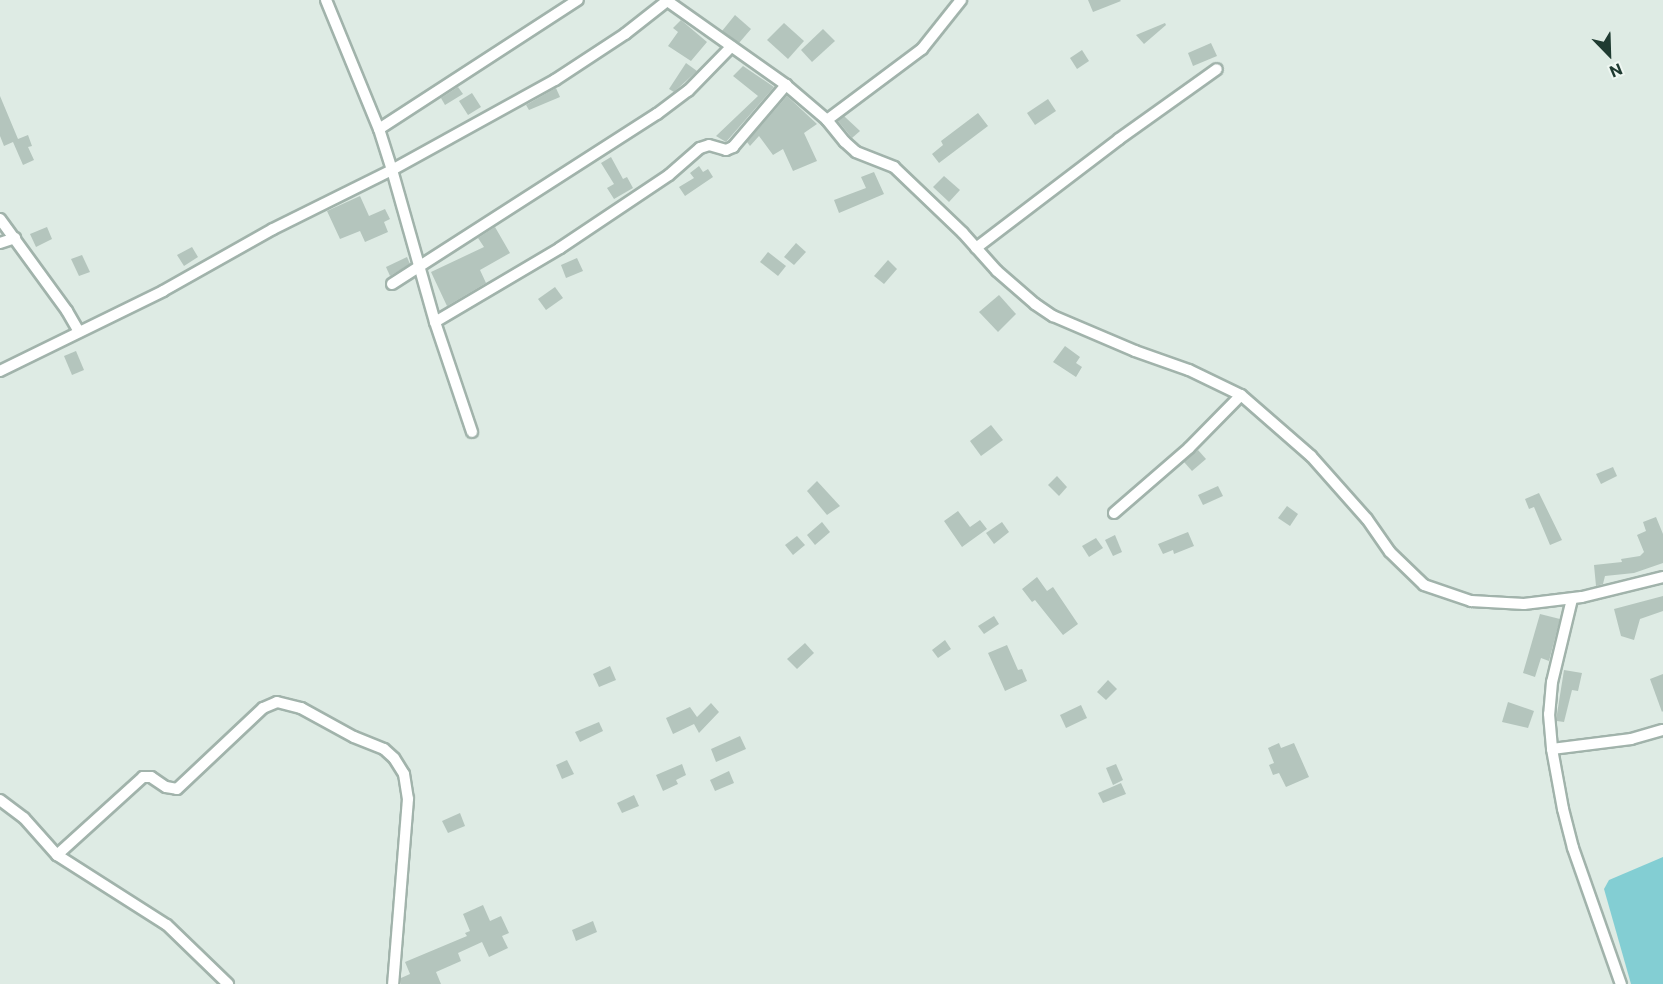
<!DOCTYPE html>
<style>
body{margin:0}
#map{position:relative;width:1663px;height:984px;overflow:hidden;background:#deebe4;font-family:Commissioner,sans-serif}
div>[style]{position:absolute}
.water>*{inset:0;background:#83ced3}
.building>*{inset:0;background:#b4c5bd}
.roads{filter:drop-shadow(2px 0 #a1b3ab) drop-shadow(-2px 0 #a1b3ab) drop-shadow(0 2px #a1b3ab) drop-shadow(0 -2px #a1b3ab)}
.street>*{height:10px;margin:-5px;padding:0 5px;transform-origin:5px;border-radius:5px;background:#fff}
span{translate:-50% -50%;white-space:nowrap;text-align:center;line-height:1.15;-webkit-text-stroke:6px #eff7f2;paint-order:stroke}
.north{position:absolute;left:1579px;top:24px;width:60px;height:60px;-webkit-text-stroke:4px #eff7f2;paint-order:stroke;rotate:157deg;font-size:16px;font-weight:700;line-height:24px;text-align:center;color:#1f3b31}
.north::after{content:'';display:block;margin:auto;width:21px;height:27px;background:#1f3b31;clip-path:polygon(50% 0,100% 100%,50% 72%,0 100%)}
</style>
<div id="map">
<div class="water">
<div style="clip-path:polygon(1663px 857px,1663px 984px,1631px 984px,1604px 889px,1609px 880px)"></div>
</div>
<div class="building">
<div style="clip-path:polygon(1088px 0,1120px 0,1121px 1px,1093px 12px)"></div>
<div style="clip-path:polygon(735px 15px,751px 29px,739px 43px,722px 31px)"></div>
<div style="clip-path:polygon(681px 20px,707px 42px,691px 61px,668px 46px,678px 32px,673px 28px)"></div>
<div style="clip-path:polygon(784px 23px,804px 41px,788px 59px,767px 40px)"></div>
<div style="clip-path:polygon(1165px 23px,1166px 25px,1144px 44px,1136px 35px)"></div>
<div style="clip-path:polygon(823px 29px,835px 41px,812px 62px,801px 50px)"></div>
<div style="clip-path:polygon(1211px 43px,1217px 56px,1193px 66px,1188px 53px)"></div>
<div style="clip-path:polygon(1082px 50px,1089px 61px,1077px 69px,1070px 58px)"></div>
<div style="clip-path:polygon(686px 63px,697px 71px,674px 92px,669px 89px)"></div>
<div style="clip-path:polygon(743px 66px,774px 87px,726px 142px,716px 136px,758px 96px,733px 76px)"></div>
<div style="clip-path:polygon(458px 87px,463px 94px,445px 105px,441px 98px)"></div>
<div style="clip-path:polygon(556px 88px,560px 97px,529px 110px,526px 105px)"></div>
<div style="clip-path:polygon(472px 93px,481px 107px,468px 115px,459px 101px)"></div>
<div style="clip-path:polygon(0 96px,18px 139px,28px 135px,32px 146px,28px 147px,34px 160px,23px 165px,13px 142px,4px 146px,0 136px)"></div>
<div style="clip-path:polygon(787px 96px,817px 124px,804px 133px,817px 161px,793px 171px,783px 149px,773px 155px,759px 136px,750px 146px,747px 142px)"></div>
<div style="clip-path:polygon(1048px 99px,1056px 111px,1035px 125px,1027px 113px)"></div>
<div style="clip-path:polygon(978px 113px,988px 126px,939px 163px,932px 154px,943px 145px,941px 141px)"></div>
<div style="clip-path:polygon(844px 116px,860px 131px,852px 138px,838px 121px)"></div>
<div style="clip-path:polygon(611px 157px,623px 179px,627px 177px,633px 188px,614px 199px,607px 188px,614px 184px,601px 163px)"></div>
<div style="clip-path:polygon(699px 166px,703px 172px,708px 169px,713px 177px,685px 196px,679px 187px,694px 178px,690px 173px)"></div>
<div style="clip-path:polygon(874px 172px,884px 194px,839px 213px,834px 200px,866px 188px,861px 177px)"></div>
<div style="clip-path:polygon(944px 176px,960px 190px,949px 202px,933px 187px)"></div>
<div style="clip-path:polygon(360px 196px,369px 216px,385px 209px,390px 219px,384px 222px,388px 232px,365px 242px,360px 231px,340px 239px,327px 211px)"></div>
<div style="clip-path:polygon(47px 227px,52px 239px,36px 247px,30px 234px)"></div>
<div style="clip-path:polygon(495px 227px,510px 253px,480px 270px,486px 283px,447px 306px,431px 272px,484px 247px,478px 238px)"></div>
<div style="clip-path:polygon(796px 243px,806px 252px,794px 265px,784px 257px)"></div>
<div style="clip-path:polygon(192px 247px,198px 257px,184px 266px,177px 255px)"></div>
<div style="clip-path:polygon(768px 252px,786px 266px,778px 276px,760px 262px)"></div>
<div style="clip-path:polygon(82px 255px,90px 272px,79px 276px,71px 259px)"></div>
<div style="clip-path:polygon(407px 257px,410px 264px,390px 276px,386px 267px)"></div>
<div style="clip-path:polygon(577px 258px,583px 271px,566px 278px,561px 265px)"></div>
<div style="clip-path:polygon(888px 260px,897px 269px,884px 284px,874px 276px)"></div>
<div style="clip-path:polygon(555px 287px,563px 298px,546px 310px,538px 299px)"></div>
<div style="clip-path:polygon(999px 295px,1016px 314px,998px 332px,979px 312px)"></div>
<div style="clip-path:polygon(1065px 346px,1080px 357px,1076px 363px,1082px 367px,1076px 377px,1053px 362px)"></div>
<div style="clip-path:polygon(76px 351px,84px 370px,72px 375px,64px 356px)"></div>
<div style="clip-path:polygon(991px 425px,1003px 440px,981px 456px,970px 441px)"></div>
<div style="clip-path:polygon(1198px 450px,1206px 459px,1192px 471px,1184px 462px)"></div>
<div style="clip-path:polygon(1613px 467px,1617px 476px,1601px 484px,1596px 474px)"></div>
<div style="clip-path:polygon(1057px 476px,1067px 487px,1059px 496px,1048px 485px)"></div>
<div style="clip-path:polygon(817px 481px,840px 506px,827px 515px,807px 491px)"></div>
<div style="clip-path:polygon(1218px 486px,1223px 496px,1203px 505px,1198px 495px)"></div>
<div style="clip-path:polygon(1539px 493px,1562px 540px,1550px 545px,1534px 507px,1529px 509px,1525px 499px)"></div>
<div style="clip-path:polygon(1287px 506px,1298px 514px,1290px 526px,1278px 518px)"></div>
<div style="clip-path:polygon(958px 511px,970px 527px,980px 520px,987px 529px,962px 547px,944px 521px)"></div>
<div style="clip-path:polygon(1656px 517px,1663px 534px,1663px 563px,1634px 573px,1605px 576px,1603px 584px,1596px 586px,1594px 565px,1622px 562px,1621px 559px,1640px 556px,1644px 552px,1637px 535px,1646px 531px,1643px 522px)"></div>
<div style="clip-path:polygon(822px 522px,830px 532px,815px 545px,807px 535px)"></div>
<div style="clip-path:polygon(1002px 522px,1009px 532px,994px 544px,986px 533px)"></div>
<div style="clip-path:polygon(1188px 532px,1194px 546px,1174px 554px,1173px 550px,1163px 554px,1158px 544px)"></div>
<div style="clip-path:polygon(1115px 535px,1122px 552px,1113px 556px,1105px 540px)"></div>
<div style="clip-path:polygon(797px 536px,805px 545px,793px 555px,785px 545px)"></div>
<div style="clip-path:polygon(1096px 538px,1103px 548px,1089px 557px,1082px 546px)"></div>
<div style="clip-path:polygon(1037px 577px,1047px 591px,1053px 587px,1078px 624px,1063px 635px,1035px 600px,1032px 602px,1022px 589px)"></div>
<div style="clip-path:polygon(1663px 596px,1663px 611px,1640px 619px,1634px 640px,1621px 636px,1614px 609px)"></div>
<div style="clip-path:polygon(1540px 614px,1560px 619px,1549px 661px,1541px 658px,1535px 677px,1523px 673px)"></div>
<div style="clip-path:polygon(994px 616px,999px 624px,984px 634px,978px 626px)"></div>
<div style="clip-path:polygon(945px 640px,951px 649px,938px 658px,932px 650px)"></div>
<div style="clip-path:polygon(805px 643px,814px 653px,797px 669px,787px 659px)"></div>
<div style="clip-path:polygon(1007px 645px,1018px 670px,1022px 669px,1027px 681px,1005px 691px,988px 653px)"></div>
<div style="clip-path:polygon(610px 666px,616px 680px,599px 687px,593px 674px)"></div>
<div style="clip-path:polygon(1564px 670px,1582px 673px,1578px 691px,1572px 690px,1564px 722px,1557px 721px,1557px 714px)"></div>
<div style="clip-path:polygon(1663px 674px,1663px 711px,1662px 712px,1650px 679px)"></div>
<div style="clip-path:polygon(1108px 680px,1117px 689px,1106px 700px,1097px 692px)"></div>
<div style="clip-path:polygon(1508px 702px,1534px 711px,1528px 728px,1502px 722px)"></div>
<div style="clip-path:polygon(711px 703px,719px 712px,699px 733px,694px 724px,673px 734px,666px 718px,690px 707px,697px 717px)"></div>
<div style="clip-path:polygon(1081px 705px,1087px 718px,1066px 728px,1060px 715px)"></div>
<div style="clip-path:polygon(599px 722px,603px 731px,580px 742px,575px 732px)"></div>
<div style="clip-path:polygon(740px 736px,746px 749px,716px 762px,711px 749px)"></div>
<div style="clip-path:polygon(1279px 743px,1281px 748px,1294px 743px,1309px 777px,1286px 787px,1279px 773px,1273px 775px,1269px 765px,1274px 763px,1268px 748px)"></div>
<div style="clip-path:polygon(567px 760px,574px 774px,562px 779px,556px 765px)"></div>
<div style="clip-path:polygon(682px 764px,686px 775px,676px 780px,678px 784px,663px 791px,656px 775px)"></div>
<div style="clip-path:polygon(1116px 764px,1123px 780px,1113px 785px,1106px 768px)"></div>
<div style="clip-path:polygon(729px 771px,734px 783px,715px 791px,710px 780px)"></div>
<div style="clip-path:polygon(1121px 783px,1126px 794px,1103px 803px,1098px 793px)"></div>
<div style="clip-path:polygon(634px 795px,639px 806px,622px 813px,617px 803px)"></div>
<div style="clip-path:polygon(460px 813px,465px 826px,448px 833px,442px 821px)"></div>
<div style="clip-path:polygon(483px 905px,490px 921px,501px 916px,509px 933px,502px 936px,508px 948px,489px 957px,482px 942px,458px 953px,461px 961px,436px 972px,441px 984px,401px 984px,401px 978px,410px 974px,405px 962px,467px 936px,465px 933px,470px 931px,463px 914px)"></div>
<div style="clip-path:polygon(593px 921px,597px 932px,576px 941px,572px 930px)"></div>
</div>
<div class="roads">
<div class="street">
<div style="left:326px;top:0;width:139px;rotate:67.7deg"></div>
<div style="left:379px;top:129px;width:43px;rotate:72.4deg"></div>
<div style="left:392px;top:170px;width:186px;rotate:-28.9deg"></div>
<div style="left:555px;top:80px;width:84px;rotate:-33.3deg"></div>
<div style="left:625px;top:34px;width:53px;rotate:-38.2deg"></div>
<div style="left:666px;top:0;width:147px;rotate:35.3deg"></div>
<div style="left:786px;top:85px;width:54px;rotate:40.5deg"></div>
<div style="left:827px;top:120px;width:28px;rotate:51deg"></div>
<div style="left:845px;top:142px;width:15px;rotate:42deg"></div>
<div style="left:856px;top:152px;width:41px;rotate:21.5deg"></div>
<div style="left:894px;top:167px;width:95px;rotate:43.7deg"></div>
<div style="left:963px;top:233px;width:51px;rotate:48.2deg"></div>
<div style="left:997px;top:271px;width:50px;rotate:41deg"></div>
<div style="left:1035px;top:304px;width:22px;rotate:34deg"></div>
<div style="left:1053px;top:316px;width:89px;rotate:23.1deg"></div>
<div style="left:1135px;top:351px;width:57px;rotate:19.4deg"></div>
<div style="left:1189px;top:370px;width:58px;rotate:25.7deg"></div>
<div style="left:1241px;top:395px;width:93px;rotate:41.1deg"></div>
<div style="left:1311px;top:456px;width:84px;rotate:48.4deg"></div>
<div style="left:1367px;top:519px;width:40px;rotate:55.1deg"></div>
<div style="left:1390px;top:552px;width:47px;rotate:44.1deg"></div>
<div style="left:1424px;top:585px;width:50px;rotate:18.8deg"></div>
<div style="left:1471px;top:601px;width:53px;rotate:3.2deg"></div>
<div style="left:1524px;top:604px;width:58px;rotate:-6.9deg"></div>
<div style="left:1582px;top:597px;width:83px;rotate:-13.9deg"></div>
<div style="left:827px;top:120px;width:119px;rotate:-36.8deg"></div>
<div style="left:922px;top:49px;width:63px;rotate:-51.5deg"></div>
<div style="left:379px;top:129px;width:237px;rotate:-33deg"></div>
<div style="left:0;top:219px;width:114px;rotate:53.9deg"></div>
<div style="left:67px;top:311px;width:24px;rotate:60deg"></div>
<div style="left:0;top:243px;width:16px;rotate:-18deg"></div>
<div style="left:976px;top:248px;width:180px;rotate:-37.3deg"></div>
<div style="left:1119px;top:139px;width:120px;rotate:-35.5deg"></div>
<div style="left:392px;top:284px;width:315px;rotate:-32.7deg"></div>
<div style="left:657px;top:114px;width:39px;rotate:-37deg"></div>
<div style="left:688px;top:91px;width:62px;rotate:-45.7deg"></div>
<div style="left:435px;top:322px;width:145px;rotate:-30.6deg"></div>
<div style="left:560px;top:248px;width:131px;rotate:-33.8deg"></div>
<div style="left:669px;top:175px;width:41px;rotate:-41.1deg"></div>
<div style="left:700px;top:148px;width:9px;rotate:-18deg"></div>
<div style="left:709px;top:145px;width:18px;rotate:16deg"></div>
<div style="left:726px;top:150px;width:8px;rotate:-23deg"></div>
<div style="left:733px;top:147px;width:82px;rotate:-49.5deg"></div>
<div style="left:0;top:371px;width:182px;rotate:-26.1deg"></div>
<div style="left:163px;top:291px;width:126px;rotate:-29.4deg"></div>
<div style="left:273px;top:229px;width:133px;rotate:-26.4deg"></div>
<div style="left:392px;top:170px;width:158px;rotate:74.2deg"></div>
<div style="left:435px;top:322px;width:116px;rotate:71.4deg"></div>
<div style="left:1114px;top:513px;width:99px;rotate:-40.9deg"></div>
<div style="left:1189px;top:448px;width:74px;rotate:-45.5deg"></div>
<div style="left:1572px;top:599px;width:85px;rotate:103.5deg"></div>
<div style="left:1552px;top:682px;width:32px;rotate:95deg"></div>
<div style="left:1549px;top:714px;width:35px;rotate:85deg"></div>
<div style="left:1552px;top:749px;width:61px;rotate:79.6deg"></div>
<div style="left:1563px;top:809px;width:40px;rotate:75.6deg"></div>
<div style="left:1573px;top:848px;width:144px;rotate:70.6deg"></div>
<div style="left:1552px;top:749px;width:80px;rotate:-7.2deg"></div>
<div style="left:1631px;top:739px;width:33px;rotate:-16deg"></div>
<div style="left:0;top:800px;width:30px;rotate:37deg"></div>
<div style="left:24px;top:818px;width:50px;rotate:48.3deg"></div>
<div style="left:57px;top:855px;width:130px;rotate:32.5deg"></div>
<div style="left:167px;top:925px;width:85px;rotate:44deg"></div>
<div style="left:57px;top:855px;width:116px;rotate:-42.2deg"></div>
<div style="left:143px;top:777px;width:8px"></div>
<div style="left:151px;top:777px;width:18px;rotate:34deg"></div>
<div style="left:166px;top:787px;width:11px;rotate:10deg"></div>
<div style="left:177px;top:789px;width:118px;rotate:-43.3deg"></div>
<div style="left:263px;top:708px;width:15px;rotate:-23deg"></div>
<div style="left:277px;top:702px;width:25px;rotate:14deg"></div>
<div style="left:301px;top:708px;width:60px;rotate:28.7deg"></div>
<div style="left:354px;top:737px;width:32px;rotate:22deg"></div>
<div style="left:384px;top:749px;width:13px;rotate:42deg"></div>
<div style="left:394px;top:758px;width:19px;rotate:58deg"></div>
<div style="left:404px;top:774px;width:25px;rotate:81deg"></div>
<div style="left:408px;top:799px;width:186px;rotate:94.6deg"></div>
</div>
</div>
<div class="north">N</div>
</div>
